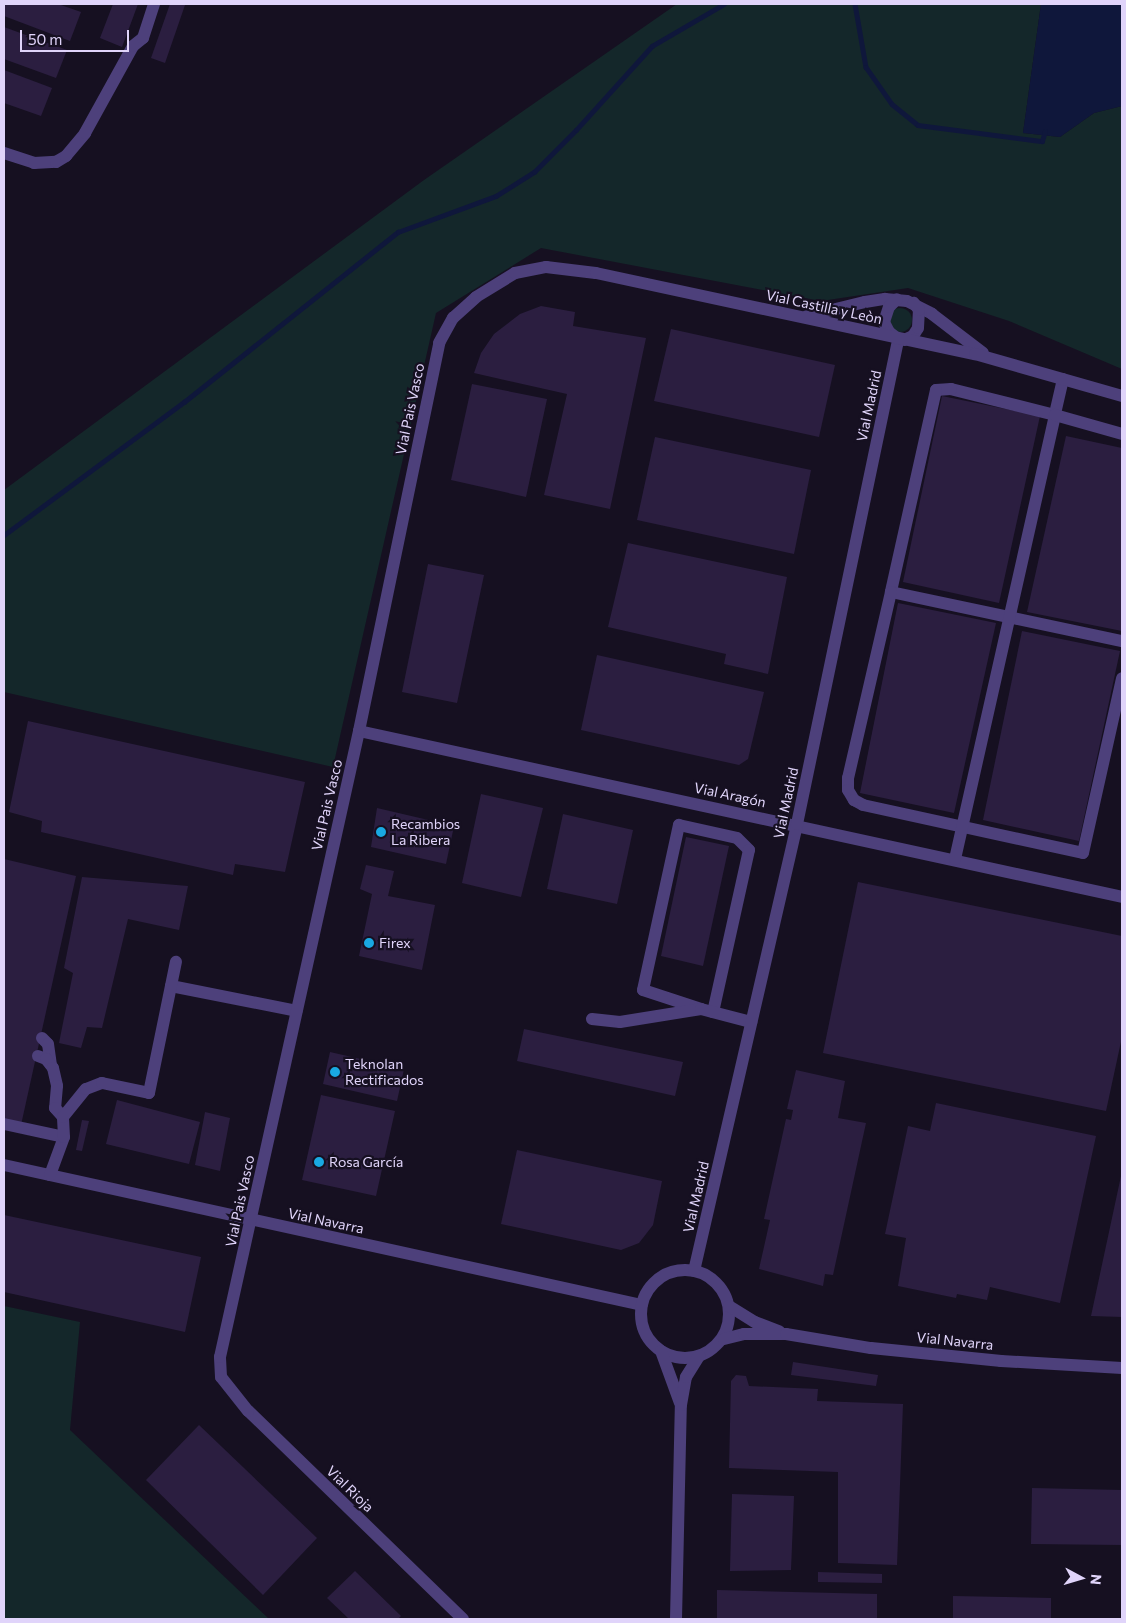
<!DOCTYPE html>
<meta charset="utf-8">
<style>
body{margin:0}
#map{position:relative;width:1126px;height:1623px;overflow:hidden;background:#161021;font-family:Commissioner,sans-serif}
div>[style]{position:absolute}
.green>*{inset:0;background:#14272a}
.round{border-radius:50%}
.water>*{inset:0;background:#0f173b}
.stream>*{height:4.5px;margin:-2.25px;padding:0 2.25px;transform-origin:2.25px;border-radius:2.25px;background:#0f173b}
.building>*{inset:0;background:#2b1e40}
.minor>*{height:12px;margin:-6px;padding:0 6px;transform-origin:6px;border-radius:6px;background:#4d407b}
.minor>.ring{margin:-6px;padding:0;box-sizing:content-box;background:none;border:12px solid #4d407b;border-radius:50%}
.dots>*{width:14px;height:14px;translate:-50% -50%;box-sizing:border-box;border:2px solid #161021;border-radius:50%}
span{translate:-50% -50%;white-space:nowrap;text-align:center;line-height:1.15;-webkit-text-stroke:4.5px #161021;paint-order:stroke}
.street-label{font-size:14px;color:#e0d4fa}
.poi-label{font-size:14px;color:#e0d4fa}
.left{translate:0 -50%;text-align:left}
.frame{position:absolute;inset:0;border:5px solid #e0d4fa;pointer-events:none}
.north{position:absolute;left:1056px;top:1553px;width:50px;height:50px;-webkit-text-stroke:4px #161021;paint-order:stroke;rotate:96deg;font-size:14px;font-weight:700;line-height:20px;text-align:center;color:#e0d4fa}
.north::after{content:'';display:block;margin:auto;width:18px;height:22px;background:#e0d4fa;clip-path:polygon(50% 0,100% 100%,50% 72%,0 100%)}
.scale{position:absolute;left:20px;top:30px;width:109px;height:22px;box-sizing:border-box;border:2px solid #e0d4fa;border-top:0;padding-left:6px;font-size:15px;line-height:18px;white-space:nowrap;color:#e0d4fa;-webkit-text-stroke:4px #161021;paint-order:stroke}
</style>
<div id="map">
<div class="green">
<div style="clip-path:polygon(677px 4px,1041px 4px,1023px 133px,1060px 137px,1094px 113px,1122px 106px,1122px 369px,1009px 321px,908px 288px,821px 301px,541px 248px,436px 313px,333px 767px,4px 692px,4px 490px,424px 180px)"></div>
<div class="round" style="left:888px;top:308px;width:24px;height:24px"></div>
<div style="clip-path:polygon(4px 1306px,80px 1322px,70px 1430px,269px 1619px,4px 1619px)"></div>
</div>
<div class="water">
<div style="clip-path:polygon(1041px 4px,1122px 4px,1122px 106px,1094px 113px,1060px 137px,1023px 133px)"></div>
</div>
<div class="stream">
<div style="left:855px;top:4px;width:64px;rotate:80.1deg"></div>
<div style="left:866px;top:67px;width:45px;rotate:54.9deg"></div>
<div style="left:892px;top:104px;width:33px;rotate:39deg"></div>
<div style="left:918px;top:125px;width:125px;rotate:7.4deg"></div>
<div style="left:1042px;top:141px;width:10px;rotate:-73deg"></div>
<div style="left:4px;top:535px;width:224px;rotate:-36.5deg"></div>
<div style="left:184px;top:402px;width:273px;rotate:-38.5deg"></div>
<div style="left:398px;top:232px;width:104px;rotate:-20.2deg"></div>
<div style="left:496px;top:196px;width:45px;rotate:-32.3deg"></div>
<div style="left:534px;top:172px;width:59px;rotate:-45deg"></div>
<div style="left:576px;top:130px;width:113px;rotate:-47.9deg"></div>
<div style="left:652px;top:46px;width:83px;rotate:-30.3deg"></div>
</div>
<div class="building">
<div style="clip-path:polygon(4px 4px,58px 4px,81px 12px,70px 41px,4px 16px)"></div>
<div style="clip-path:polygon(113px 4px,138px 4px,122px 47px,100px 38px)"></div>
<div style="clip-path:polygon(170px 4px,185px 5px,165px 63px,151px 58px)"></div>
<div style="clip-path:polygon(4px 27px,67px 50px,56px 78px,4px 59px)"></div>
<div style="clip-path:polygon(4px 70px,52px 88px,41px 116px,4px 103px)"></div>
<div style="clip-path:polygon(541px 306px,575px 312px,573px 326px,646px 338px,610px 509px,544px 495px,567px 394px,474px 373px,481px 353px,494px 334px,520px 314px)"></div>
<div style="clip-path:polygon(671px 329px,835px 365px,819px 437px,654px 401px)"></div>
<div style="clip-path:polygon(472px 384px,547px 399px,526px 497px,451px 480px)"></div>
<div style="clip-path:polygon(942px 396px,1040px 416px,999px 603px,903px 582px)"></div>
<div style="clip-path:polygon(1066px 436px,1122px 448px,1122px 631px,1027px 612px)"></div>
<div style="clip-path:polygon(655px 437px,811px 470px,794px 554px,637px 520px)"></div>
<div style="clip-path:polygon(628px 543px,787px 577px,768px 674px,724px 664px,726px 654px,608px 627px)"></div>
<div style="clip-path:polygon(428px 564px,484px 575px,457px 703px,402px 692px)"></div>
<div style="clip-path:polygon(898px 603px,996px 623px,954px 813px,860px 793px)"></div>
<div style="clip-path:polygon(1022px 631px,1120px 651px,1079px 841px,983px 820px)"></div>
<div style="clip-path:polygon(597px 655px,764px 692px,748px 759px,739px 765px,581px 730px)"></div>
<div style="clip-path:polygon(28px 721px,305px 782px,285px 872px,235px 864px,233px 875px,41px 832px,42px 821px,9px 812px)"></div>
<div style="clip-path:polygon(481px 794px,543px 808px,521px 897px,462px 883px)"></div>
<div style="clip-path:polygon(377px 808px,454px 826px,446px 864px,371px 847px)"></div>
<div style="clip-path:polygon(563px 814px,633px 830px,617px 904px,547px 889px)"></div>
<div style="clip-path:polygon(686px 837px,729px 846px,703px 966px,661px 956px)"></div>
<div style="clip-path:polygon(4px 859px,76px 876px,21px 1125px,4px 1121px)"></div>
<div style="clip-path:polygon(366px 865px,394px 871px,388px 896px,435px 905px,422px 970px,359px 956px,372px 894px,360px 889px)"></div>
<div style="clip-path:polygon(82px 877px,188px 886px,179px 930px,128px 919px,102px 1028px,87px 1027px,81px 1048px,59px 1043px,73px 973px,64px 968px)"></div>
<div style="clip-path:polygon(858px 882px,1122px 936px,1122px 1037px,1106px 1111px,823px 1053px)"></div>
<div style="clip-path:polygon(524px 1029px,683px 1062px,675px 1096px,517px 1061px)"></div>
<div style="clip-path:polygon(330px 1052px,404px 1069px,397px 1101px,323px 1084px)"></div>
<div style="clip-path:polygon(796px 1070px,845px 1081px,838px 1118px,866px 1123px,833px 1275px,825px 1274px,823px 1286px,759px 1269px,770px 1220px,764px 1219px,786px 1119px,791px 1120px,793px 1110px,787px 1109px)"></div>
<div style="clip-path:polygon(321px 1095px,395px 1111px,376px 1196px,302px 1180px)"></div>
<div style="clip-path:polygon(117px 1100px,200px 1122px,189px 1164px,106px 1144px)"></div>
<div style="clip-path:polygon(936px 1103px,1096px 1136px,1060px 1303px,990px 1287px,987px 1300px,957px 1294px,956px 1298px,898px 1286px,906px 1238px,885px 1234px,908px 1126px,930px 1131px)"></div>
<div style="clip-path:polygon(205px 1112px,230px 1118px,220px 1171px,195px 1165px)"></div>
<div style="clip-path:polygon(82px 1120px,89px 1121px,82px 1151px,76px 1150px)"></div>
<div style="clip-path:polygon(517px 1150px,662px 1181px,653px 1225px,639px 1243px,621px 1250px,501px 1224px)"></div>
<div style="clip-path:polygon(1122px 1176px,1122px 1317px,1091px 1316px,1121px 1176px)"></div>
<div style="clip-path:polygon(4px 1215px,201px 1257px,185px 1332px,4px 1292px)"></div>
<div style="clip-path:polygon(793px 1362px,878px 1375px,876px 1386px,791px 1375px)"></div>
<div style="clip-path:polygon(736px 1375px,746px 1376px,749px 1386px,818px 1389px,817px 1401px,903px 1404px,897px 1565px,838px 1563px,838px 1472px,729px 1468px,731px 1381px)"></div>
<div style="clip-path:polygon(199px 1425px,317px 1538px,263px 1595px,146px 1480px)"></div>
<div style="clip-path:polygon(1032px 1488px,1122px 1490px,1122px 1545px,1031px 1544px)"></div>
<div style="clip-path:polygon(732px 1494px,794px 1496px,791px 1570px,730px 1571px)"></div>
<div style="clip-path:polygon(355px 1571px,401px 1616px,398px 1619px,349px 1619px,327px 1598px)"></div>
<div style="clip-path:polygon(818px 1572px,882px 1574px,882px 1583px,818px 1582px)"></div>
<div style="clip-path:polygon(717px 1590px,877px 1594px,877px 1619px,717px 1619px)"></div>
<div style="clip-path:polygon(953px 1596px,1051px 1598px,1051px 1619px,953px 1619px)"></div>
</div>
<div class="minor">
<div style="left:4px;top:153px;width:32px;rotate:18deg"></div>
<div style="left:34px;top:163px;width:22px;rotate:-3deg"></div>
<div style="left:56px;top:162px;width:12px;rotate:-31deg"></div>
<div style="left:66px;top:156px;width:30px;rotate:-50deg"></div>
<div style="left:85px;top:133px;width:99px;rotate:-61.1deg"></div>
<div style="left:133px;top:46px;width:13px;rotate:-39deg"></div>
<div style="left:143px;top:38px;width:36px;rotate:-72deg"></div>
<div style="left:807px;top:316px;width:60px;rotate:-13.6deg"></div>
<div style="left:865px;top:302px;width:20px;rotate:-9deg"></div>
<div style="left:885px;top:299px;width:22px;rotate:5deg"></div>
<div style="left:907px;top:301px;width:28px;rotate:27deg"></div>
<div style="left:932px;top:314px;width:64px;rotate:37.4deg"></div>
<div style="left:904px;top:340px;width:10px;rotate:-24deg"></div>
<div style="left:913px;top:336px;width:9px;rotate:-58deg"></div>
<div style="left:918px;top:328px;width:18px;rotate:-87deg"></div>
<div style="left:919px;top:310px;width:9px;rotate:-126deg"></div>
<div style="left:1063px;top:379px;width:37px;rotate:103deg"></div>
<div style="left:1055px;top:415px;width:107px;rotate:-166deg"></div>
<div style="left:951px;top:389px;width:15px;rotate:176deg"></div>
<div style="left:936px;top:390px;width:207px;rotate:102.6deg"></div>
<div style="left:891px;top:592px;width:236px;rotate:12deg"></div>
<div style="left:891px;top:592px;width:191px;rotate:103deg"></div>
<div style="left:848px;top:778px;width:12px;rotate:90deg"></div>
<div style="left:848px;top:790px;width:12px;rotate:59deg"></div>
<div style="left:854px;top:800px;width:10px;rotate:29deg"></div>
<div style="left:863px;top:805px;width:225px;rotate:12.3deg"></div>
<div style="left:1083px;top:853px;width:179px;rotate:-77.4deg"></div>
<div style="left:359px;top:731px;width:781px;rotate:12.27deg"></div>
<div style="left:955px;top:859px;width:455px;rotate:-77.3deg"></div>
<div style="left:1055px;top:415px;width:70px;rotate:15.8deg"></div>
<div style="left:171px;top:986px;width:128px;rotate:11.2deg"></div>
<div style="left:701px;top:1009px;width:61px;rotate:-161.9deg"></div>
<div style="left:643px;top:990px;width:169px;rotate:-77.7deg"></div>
<div style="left:679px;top:825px;width:59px;rotate:12.6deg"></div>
<div style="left:737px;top:838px;width:17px;rotate:45deg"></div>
<div style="left:749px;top:850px;width:166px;rotate:102.5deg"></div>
<div style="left:592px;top:1019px;width:28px;rotate:6deg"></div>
<div style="left:620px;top:1022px;width:82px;rotate:-9.1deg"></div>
<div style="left:701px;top:1009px;width:52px;rotate:14.6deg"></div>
<div style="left:42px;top:1038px;width:8px;rotate:45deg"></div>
<div style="left:48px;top:1044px;width:21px;rotate:82deg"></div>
<div style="left:38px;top:1056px;width:9px;rotate:21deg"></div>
<div style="left:46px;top:1059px;width:11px;rotate:52deg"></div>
<div style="left:53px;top:1068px;width:18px;rotate:77deg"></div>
<div style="left:57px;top:1086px;width:22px;rotate:95deg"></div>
<div style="left:55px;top:1108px;width:12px;rotate:48deg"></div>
<div style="left:4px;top:1124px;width:61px;rotate:12.2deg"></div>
<div style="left:4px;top:1165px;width:653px;rotate:12.38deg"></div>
<div style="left:50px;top:1175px;width:40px;rotate:-69.8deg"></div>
<div style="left:64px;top:1137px;width:20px;rotate:-93deg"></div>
<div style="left:63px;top:1117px;width:36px;rotate:-51deg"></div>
<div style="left:86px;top:1089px;width:17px;rotate:-21deg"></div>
<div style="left:102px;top:1083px;width:48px;rotate:12deg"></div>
<div style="left:149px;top:1093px;width:134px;rotate:-78.4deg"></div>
<div class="ring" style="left:641px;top:1270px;width:76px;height:76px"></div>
<div style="left:694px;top:1271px;width:459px;rotate:-77deg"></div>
<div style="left:797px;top:824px;width:495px;rotate:-78.2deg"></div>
<div style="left:898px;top:339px;width:11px;rotate:-142deg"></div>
<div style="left:889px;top:332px;width:11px;rotate:-117deg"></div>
<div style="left:884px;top:322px;width:16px;rotate:-72deg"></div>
<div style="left:889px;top:307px;width:11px;rotate:-45deg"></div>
<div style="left:729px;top:1306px;width:31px;rotate:32deg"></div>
<div style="left:755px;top:1322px;width:26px;rotate:21deg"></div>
<div style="left:724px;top:1339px;width:21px;rotate:-14deg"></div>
<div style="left:744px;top:1334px;width:42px"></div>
<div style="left:786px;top:1334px;width:86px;rotate:9.4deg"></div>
<div style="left:871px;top:1348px;width:131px;rotate:5.7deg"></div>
<div style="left:1001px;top:1361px;width:121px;rotate:3.3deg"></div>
<div style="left:661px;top:1351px;width:55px;rotate:69.9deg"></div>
<div style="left:463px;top:1619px;width:299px;rotate:-135.9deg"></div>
<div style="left:248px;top:1411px;width:43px;rotate:-128.5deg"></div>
<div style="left:221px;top:1377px;width:20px;rotate:-93deg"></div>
<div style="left:220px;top:1357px;width:641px;rotate:-77.48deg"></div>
<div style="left:359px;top:731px;width:396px;rotate:-78.3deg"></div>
<div style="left:439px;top:343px;width:29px;rotate:-61deg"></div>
<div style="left:453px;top:318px;width:31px;rotate:-42deg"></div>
<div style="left:476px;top:297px;width:46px;rotate:-31.6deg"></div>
<div style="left:515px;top:273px;width:32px;rotate:-11deg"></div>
<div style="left:546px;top:267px;width:50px;rotate:6.8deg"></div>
<div style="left:596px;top:273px;width:388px;rotate:12.1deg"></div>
<div style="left:975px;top:354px;width:153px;rotate:15.9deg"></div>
<div style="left:676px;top:1619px;width:214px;rotate:-88.7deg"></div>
<div style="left:681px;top:1405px;width:28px;rotate:-80deg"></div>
<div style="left:686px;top:1377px;width:25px;rotate:-58deg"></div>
</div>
<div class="dots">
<div style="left:381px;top:832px;background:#19a9e2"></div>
<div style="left:369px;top:943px;background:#19a9e2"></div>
<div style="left:335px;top:1072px;background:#19a9e2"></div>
<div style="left:319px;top:1162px;background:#19a9e2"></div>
</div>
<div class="street-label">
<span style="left:824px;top:307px;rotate:12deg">Vial Castilla y Leòn</span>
<span style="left:869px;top:406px;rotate:-78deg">Vial Madrid</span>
<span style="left:410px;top:409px;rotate:-78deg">Vial Pais Vasco</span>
<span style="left:730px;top:795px;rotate:12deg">Vial Aragón</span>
<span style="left:786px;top:803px;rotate:-78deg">Vial Madrid</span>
<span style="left:327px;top:805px;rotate:-77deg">Vial Pais Vasco</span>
<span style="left:696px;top:1197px;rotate:-77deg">Vial Madrid</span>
<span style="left:240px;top:1201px;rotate:-78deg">Vial Pais Vasco</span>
<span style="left:326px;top:1221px;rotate:12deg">Vial Navarra</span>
<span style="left:955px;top:1341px;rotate:6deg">Vial Navarra</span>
<span style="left:350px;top:1489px;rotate:44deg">Vial Rioja</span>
</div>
<div class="poi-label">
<span class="left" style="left:391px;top:832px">Recambios<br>La Ribera</span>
<span class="left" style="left:379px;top:943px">Firex</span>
<span class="left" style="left:345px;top:1072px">Teknolan<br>Rectificados</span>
<span class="left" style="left:329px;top:1162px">Rosa García</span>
</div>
<div class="frame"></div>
<div class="north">N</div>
<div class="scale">50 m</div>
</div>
